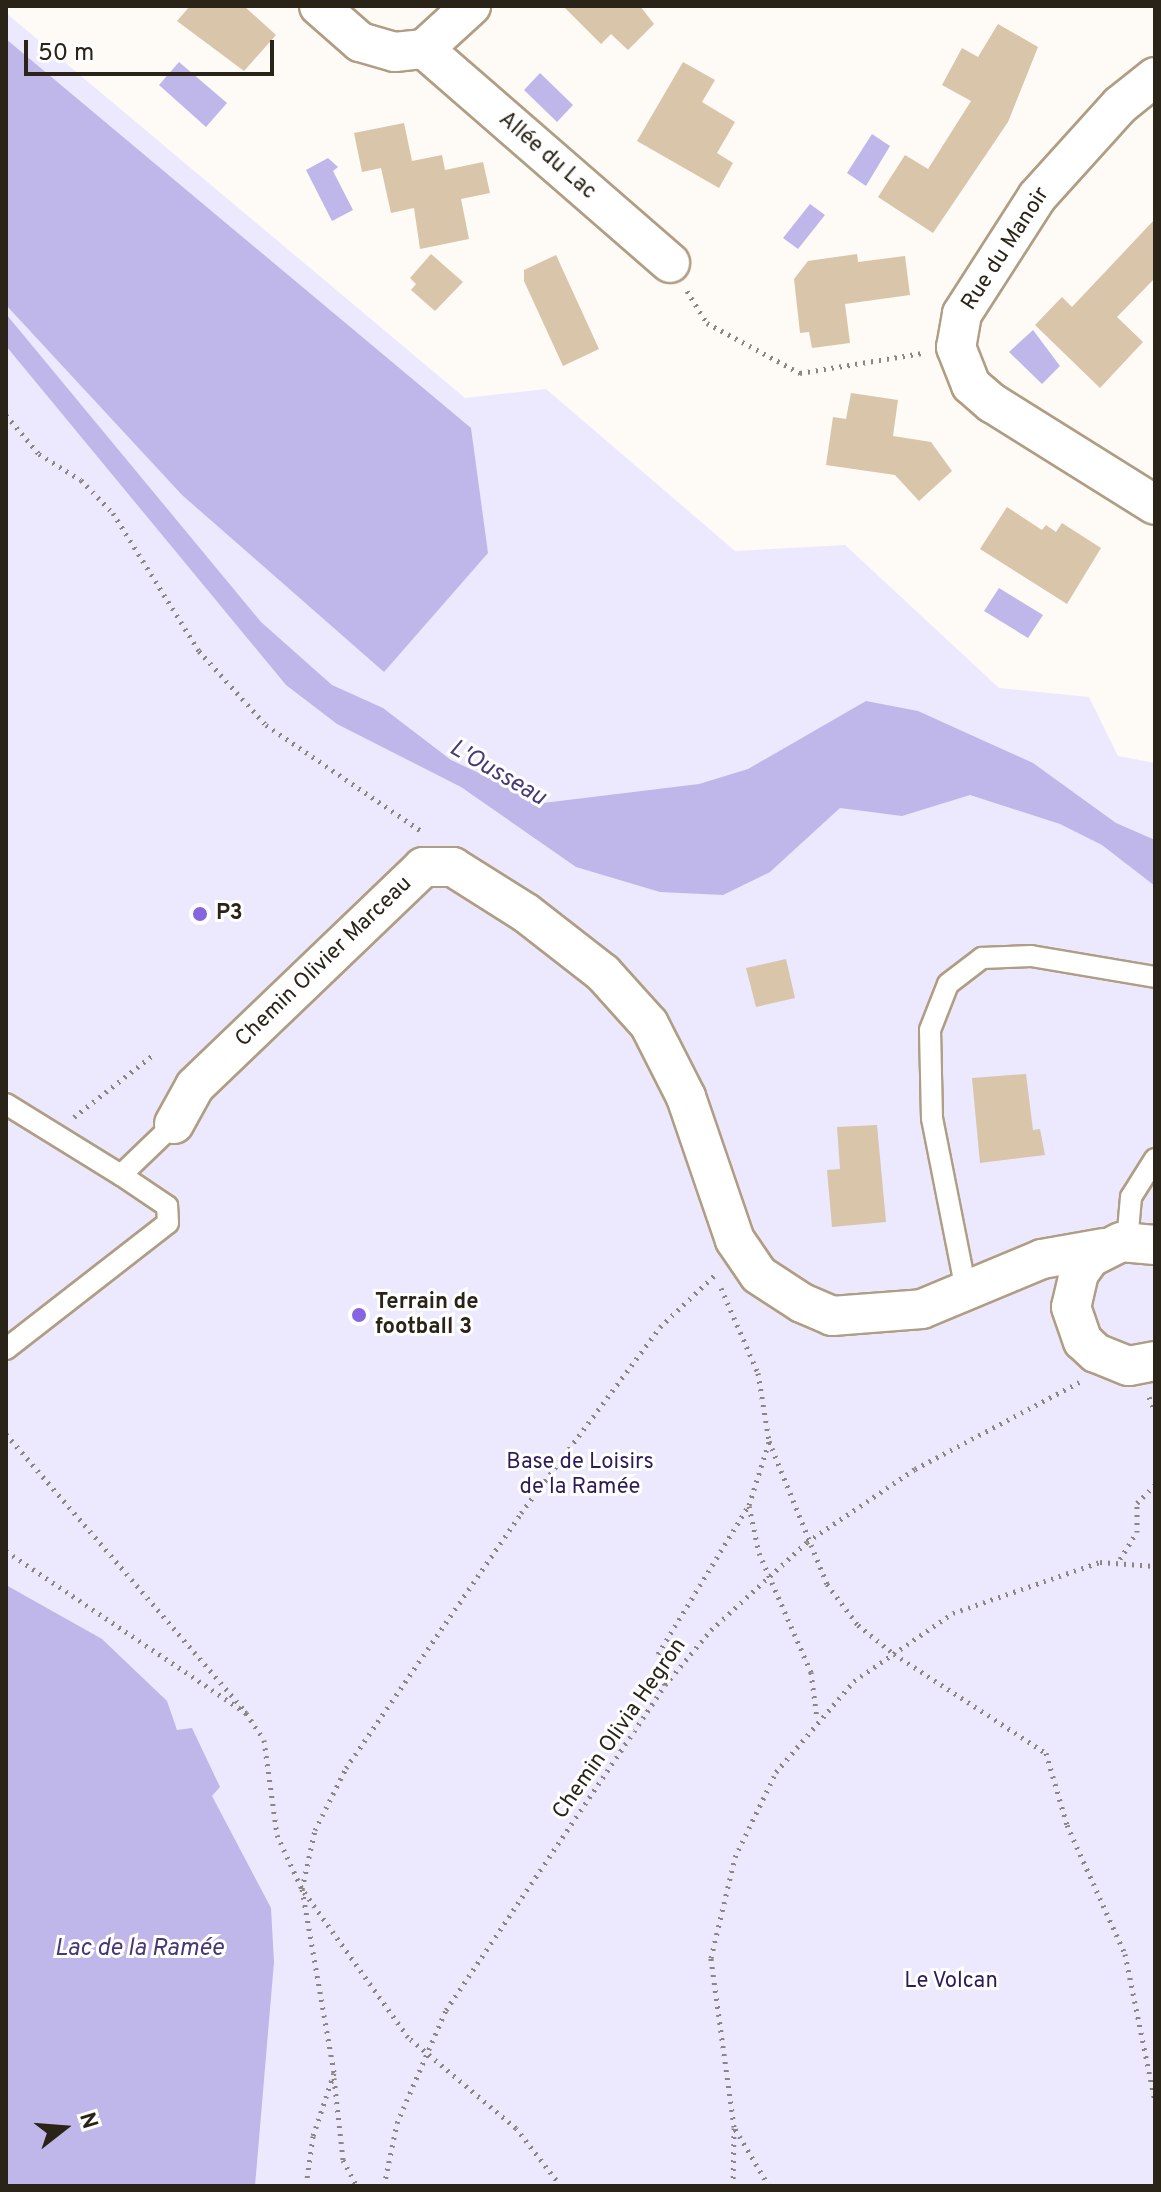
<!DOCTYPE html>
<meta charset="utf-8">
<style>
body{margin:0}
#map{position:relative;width:1161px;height:2192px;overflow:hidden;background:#fefaf5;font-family:Overpass,sans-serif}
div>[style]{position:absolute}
.green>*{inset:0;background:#ece9fe}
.water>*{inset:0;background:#bfb7ea}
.building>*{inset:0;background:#d8c5aa}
.path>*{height:5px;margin-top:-2.5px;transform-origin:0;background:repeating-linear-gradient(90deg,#8c867e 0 2px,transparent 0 8px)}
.roads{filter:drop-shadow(2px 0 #b09e84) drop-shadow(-2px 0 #b09e84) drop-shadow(0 2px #b09e84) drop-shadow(0 -2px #b09e84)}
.lane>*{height:20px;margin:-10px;padding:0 10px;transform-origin:10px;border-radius:10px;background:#fff}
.street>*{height:38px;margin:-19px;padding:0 19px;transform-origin:19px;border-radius:19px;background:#fff}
.dots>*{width:22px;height:22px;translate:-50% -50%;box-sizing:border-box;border:4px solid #fff;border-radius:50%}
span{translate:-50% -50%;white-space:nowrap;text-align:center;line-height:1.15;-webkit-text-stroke:6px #fff;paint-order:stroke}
.street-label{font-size:22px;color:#2a2318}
.poi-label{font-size:22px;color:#2a2318;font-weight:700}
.left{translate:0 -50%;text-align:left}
.park-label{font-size:22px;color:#2d1c57}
.water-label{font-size:24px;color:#473876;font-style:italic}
.frame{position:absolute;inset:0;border:8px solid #2a2318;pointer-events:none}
.north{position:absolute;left:24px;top:2088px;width:80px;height:80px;-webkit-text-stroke:6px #fff;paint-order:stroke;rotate:73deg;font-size:22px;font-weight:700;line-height:32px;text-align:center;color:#2a2318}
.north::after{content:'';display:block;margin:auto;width:28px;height:36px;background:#2a2318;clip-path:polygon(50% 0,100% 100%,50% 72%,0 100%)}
.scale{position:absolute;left:24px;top:40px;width:250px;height:36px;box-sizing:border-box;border:4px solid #2a2318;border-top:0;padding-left:10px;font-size:24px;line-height:28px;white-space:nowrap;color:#2a2318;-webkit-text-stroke:6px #fff;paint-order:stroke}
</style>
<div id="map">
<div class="green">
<div style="clip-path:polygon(6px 13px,465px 398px,546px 389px,735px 551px,845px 545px,999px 688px,1089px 697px,1118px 756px,1155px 763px,1155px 2186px,6px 2186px)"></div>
</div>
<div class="water">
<div style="clip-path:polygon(6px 39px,471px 428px,488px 553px,384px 672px,182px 495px,6px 305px)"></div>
<div style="clip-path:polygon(179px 62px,227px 103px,206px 127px,159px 85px)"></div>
<div style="clip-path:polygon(540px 73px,573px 105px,557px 122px,524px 90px)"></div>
<div style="clip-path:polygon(872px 134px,890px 146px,866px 186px,847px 173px)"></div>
<div style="clip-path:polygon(328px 158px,338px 167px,333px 171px,353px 210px,332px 221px,306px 170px)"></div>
<div style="clip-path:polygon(810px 204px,825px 215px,798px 249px,783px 238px)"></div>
<div style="clip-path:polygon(6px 314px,261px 622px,332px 685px,383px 708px,451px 760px,543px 803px,699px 784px,748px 769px,866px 701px,918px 711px,1033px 763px,1116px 823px,1155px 840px,1155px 886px,1102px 845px,1060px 824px,970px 795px,902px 816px,840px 808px,770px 872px,723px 895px,660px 892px,576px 867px,461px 787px,337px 724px,286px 685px,6px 346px)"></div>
<div style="clip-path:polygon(1033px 330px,1060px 366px,1042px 384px,1009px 352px)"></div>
<div style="clip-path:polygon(999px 588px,1043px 615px,1028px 638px,984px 611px)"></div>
<div style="clip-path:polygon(6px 1585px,102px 1639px,167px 1701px,177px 1730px,192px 1728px,220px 1787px,212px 1796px,271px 1908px,274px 1962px,255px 2186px,6px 2186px)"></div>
</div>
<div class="building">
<div style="clip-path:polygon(190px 6px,244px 6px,276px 35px,244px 71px,177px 21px)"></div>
<div style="clip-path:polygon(563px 6px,640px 6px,654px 24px,628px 50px,611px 34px,601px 44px)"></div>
<div style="clip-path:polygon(998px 24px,1038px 47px,1008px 122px,933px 233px,878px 197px,905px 155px,928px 169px,971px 101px,942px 85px,962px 48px,978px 57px)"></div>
<div style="clip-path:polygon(683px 62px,715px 80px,702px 102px,735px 122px,717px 153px,733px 163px,719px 188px,637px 141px)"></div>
<div style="clip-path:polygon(404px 123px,412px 161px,442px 155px,445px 170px,483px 162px,490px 193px,461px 199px,469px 239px,420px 249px,414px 208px,391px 213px,381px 168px,362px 172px,354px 133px)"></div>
<div style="clip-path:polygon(1155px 219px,1155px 278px,1117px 317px,1143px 342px,1100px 388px,1035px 325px,1062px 297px,1072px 307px)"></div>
<div style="clip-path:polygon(431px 254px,463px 282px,435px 311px,411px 290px,416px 284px,410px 278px)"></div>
<div style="clip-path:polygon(857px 254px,858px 262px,905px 256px,910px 295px,845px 304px,850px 343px,812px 348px,809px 332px,800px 333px,794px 279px,808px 261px)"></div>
<div style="clip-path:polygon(556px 255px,599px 349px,563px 366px,524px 281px,524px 270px)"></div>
<div style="clip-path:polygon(851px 393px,898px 400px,893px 436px,931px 442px,952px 471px,919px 501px,895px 475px,826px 465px,833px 417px,846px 419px)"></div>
<div style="clip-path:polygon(1007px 507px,1042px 530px,1046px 525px,1056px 532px,1062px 523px,1101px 548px,1067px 604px,980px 549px)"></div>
<div style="clip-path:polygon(786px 959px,795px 998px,756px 1007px,746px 968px)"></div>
<div style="clip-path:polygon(1026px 1074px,1033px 1130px,1040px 1129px,1045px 1155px,980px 1163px,972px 1078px)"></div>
<div style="clip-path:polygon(877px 1125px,886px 1222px,832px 1227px,827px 1170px,840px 1169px,837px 1127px)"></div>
</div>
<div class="path">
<div style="left:687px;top:291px;width:38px;rotate:58deg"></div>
<div style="left:707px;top:323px;width:106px;rotate:28.3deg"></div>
<div style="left:800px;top:373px;width:124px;rotate:-9.3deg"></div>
<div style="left:6px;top:415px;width:51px;rotate:49.8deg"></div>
<div style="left:39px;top:454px;width:49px;rotate:31.8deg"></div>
<div style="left:81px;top:480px;width:46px;rotate:45.9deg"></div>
<div style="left:113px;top:513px;width:163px;rotate:58.1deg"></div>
<div style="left:199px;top:651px;width:100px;rotate:47.8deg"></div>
<div style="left:266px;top:725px;width:190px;rotate:34.3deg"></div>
<div style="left:74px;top:1117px;width:102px;rotate:-38.2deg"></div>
<div style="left:721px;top:1288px;width:93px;rotate:66.5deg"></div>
<div style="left:758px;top:1373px;width:69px;rotate:80.8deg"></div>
<div style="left:769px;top:1441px;width:154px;rotate:67.9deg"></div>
<div style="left:827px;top:1584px;width:51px;rotate:52.9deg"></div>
<div style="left:858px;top:1625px;width:46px;rotate:38.9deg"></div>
<div style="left:894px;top:1654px;width:181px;rotate:33.1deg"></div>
<div style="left:1046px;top:1753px;width:75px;rotate:73.7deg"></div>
<div style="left:1067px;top:1825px;width:141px;rotate:65.8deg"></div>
<div style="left:1125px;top:1954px;width:151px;rotate:78.5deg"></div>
<div style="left:1149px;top:1397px;width:15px;rotate:67deg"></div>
<div style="left:6px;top:1434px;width:363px;rotate:49.2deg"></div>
<div style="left:749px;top:1506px;width:48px;rotate:78deg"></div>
<div style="left:759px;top:1553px;width:130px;rotate:66.4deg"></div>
<div style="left:811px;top:1672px;width:47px;rotate:82.7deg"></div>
<div style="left:6px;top:1551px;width:290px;rotate:34deg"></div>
<div style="left:246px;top:1713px;width:32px;rotate:56deg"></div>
<div style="left:264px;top:1740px;width:96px;rotate:82.2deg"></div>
<div style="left:277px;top:1835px;width:60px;rotate:65.2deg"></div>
<div style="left:302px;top:1889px;width:187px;rotate:80.1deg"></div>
<div style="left:334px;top:2073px;width:66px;rotate:108.4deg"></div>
<div style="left:313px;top:2136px;width:50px;rotate:98deg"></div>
<div style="left:1120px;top:1559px;width:32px;rotate:-58deg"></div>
<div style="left:1137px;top:1532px;width:29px;rotate:-90deg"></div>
<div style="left:1137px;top:1503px;width:25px;rotate:-45deg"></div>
<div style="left:665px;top:1685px;width:32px;rotate:-103deg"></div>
<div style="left:658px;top:1654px;width:175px;rotate:-58.6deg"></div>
<div style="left:749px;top:1505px;width:66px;rotate:-72.4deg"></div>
<div style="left:334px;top:2078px;width:82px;rotate:83.7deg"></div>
<div style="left:343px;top:2160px;width:30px;rotate:62deg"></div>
<div style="left:384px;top:2186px;width:64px;rotate:-78.3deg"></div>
<div style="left:397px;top:2123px;width:123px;rotate:-66.6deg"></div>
<div style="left:446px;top:2010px;width:392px;rotate:-56deg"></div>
<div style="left:665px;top:1685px;width:72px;rotate:-50.1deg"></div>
<div style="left:711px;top:1630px;width:130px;rotate:-42.5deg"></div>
<div style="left:807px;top:1542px;width:130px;rotate:-34.1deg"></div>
<div style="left:915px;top:1469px;width:186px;rotate:-27.9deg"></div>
<div style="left:561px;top:2186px;width:73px;rotate:-127.8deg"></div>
<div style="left:516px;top:2128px;width:141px;rotate:-139.9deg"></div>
<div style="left:408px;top:2037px;width:182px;rotate:-125.6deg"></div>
<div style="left:302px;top:1889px;width:60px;rotate:-77.6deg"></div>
<div style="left:315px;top:1830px;width:69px;rotate:-63.4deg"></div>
<div style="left:346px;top:1768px;width:309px;rotate:-55.5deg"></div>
<div style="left:521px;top:1513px;width:232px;rotate:-53.2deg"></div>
<div style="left:660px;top:1327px;width:79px;rotate:-43.5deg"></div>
<div style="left:733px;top:2186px;width:58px;rotate:-89deg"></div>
<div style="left:769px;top:2186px;width:69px;rotate:-120.7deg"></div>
<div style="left:734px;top:2127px;width:171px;rotate:-97.8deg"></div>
<div style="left:711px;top:1958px;width:104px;rotate:-76.6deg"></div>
<div style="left:735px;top:1857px;width:94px;rotate:-64.2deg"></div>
<div style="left:776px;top:1772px;width:120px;rotate:-49.4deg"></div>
<div style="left:854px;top:1681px;width:120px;rotate:-34.5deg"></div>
<div style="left:953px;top:1613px;width:156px;rotate:-19.1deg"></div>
<div style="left:1100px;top:1562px;width:55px;rotate:4.2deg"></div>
</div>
<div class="roads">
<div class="lane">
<div style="left:6px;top:1104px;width:135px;rotate:31.7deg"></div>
<div style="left:121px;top:1175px;width:74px;rotate:-43.9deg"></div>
<div style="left:1127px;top:1242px;width:45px;rotate:-84.9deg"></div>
<div style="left:1131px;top:1197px;width:45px;rotate:-57.7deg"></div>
<div style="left:966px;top:1290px;width:175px;rotate:-101.2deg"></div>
<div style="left:932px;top:1118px;width:88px;rotate:-91.3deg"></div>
<div style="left:930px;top:1030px;width:49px;rotate:-68.6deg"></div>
<div style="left:948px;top:984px;width:43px;rotate:-37.4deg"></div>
<div style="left:982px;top:958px;width:49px;rotate:-2.3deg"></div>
<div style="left:1031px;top:956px;width:126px;rotate:9.6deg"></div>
<div style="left:6px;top:1349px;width:205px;rotate:-37.9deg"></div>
<div style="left:168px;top:1223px;width:17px;rotate:-93deg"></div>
<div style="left:167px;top:1206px;width:55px;rotate:-146deg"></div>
</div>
<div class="street">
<div style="left:319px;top:6px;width:55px;rotate:41.3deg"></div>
<div style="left:360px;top:42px;width:36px;rotate:16deg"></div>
<div style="left:395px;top:52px;width:29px;rotate:-6deg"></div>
<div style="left:424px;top:49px;width:64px;rotate:-42.5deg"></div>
<div style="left:424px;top:49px;width:326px;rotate:41deg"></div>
<div style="left:1155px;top:77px;width:45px;rotate:141.3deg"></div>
<div style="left:1120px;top:105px;width:124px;rotate:132.1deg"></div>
<div style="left:1037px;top:197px;width:139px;rotate:122.7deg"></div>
<div style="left:962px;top:314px;width:34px;rotate:100deg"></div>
<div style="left:956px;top:347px;width:41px;rotate:68.5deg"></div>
<div style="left:971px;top:385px;width:28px;rotate:41deg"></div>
<div style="left:992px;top:403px;width:192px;rotate:32deg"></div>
<div style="left:174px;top:1124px;width:43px;rotate:-61.1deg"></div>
<div style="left:195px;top:1086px;width:316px;rotate:-43.8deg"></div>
<div style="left:423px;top:867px;width:30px"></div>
<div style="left:453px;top:867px;width:86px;rotate:32.2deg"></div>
<div style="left:526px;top:913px;width:98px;rotate:37.9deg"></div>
<div style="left:603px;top:973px;width:69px;rotate:48deg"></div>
<div style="left:649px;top:1024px;width:82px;rotate:63.1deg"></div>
<div style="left:686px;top:1097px;width:151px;rotate:71.1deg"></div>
<div style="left:735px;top:1240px;width:42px;rotate:55.6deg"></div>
<div style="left:759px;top:1275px;width:51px;rotate:33.1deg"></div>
<div style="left:802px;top:1303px;width:33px;rotate:23deg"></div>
<div style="left:832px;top:1316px;width:90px;rotate:-4.4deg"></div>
<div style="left:922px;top:1309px;width:130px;rotate:-22.6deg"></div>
<div style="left:1042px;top:1259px;width:63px;rotate:-10.1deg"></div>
<div style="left:1155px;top:1245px;width:34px;rotate:-175deg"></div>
<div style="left:1121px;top:1242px;width:35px;rotate:153deg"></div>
<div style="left:1090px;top:1258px;width:19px;rotate:126deg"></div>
<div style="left:1079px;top:1273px;width:35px;rotate:103deg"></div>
<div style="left:1071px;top:1307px;width:36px;rotate:71deg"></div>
<div style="left:1083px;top:1341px;width:18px;rotate:43deg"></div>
<div style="left:1096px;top:1353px;width:35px;rotate:22deg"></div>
<div style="left:1129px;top:1366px;width:26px;rotate:-11deg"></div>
</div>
</div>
<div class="dots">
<div style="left:200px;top:914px;background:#8565e1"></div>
<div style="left:359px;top:1315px;background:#8565e1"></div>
</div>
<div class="street-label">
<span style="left:547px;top:156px;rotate:41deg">Allée du Lac</span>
<span style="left:1006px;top:249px;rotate:-57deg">Rue du Manoir</span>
<span style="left:324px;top:962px;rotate:-44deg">Chemin Olivier Marceau</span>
<span style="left:620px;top:1729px;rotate:-55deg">Chemin Olivia Hegron</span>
</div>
<div class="poi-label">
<span class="left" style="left:216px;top:914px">P3</span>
<span class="left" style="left:375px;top:1315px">Terrain de<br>football 3</span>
</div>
<div class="park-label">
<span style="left:580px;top:1475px">Base de Loisirs<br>de la Ramée</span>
<span style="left:951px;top:1982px">Le Volcan</span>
</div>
<div class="water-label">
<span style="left:497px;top:774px;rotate:30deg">L'Ousseau</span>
<span style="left:139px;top:1950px">Lac de la Ramée</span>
</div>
<div class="frame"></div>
<div class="north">N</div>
<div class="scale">50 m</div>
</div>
